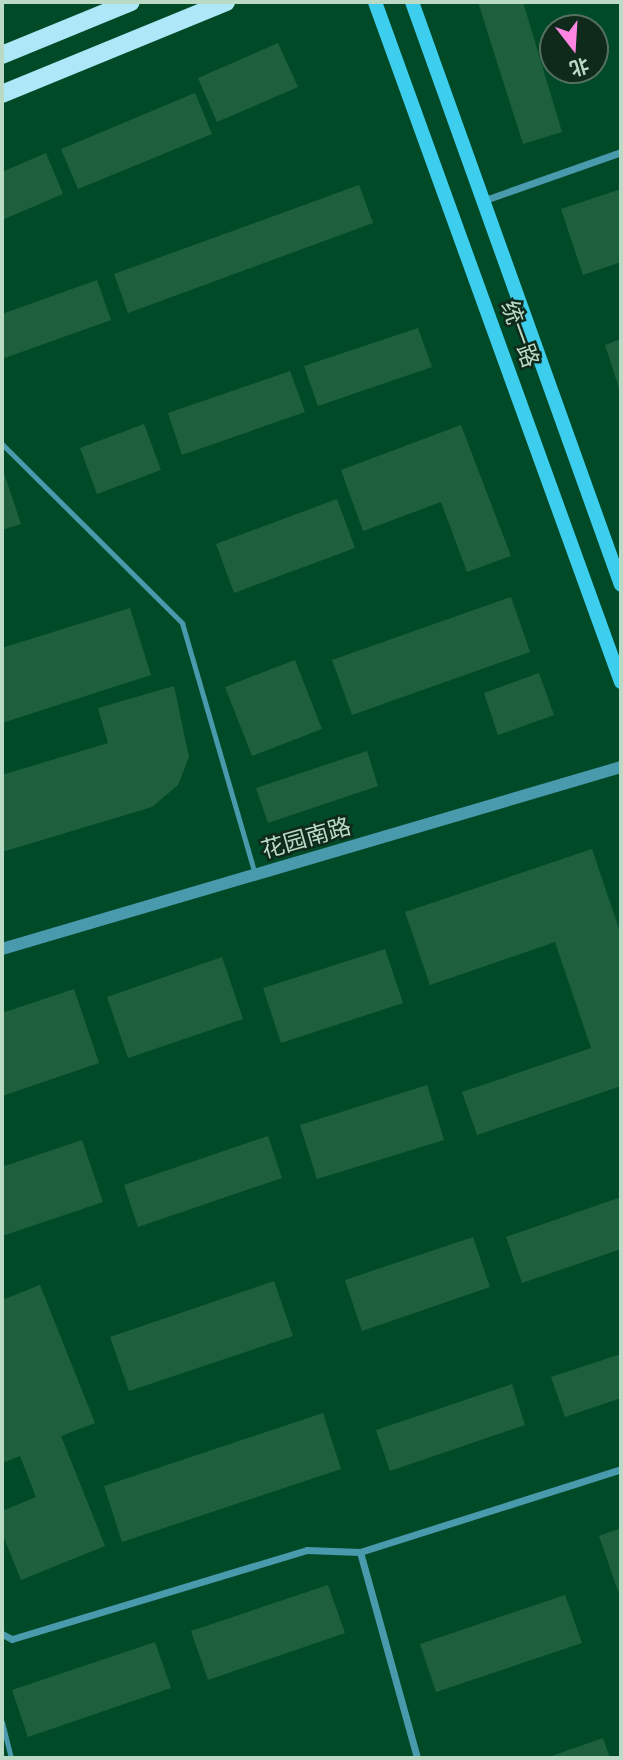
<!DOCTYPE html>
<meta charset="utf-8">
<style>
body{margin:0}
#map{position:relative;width:623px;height:1760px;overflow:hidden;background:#004a28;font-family:Quicksand,"Noto Sans SC",sans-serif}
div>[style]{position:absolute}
.building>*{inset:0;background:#1e603d}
.service>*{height:5px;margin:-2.5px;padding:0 2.5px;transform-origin:2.5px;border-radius:2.5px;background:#4a9aae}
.minor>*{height:7px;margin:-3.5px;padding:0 3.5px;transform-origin:3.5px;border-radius:3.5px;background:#4a9aae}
.tertiary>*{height:12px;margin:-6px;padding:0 6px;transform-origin:6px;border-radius:6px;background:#4a9aae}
.secondary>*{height:14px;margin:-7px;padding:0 7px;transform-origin:7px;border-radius:7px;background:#3dceee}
.primary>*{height:18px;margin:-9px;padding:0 9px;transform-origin:9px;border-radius:9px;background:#aee8f8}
span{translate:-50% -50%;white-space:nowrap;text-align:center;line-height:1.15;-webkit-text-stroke:5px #0f2a1b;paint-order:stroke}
.street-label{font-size:23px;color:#bbdac5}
.frame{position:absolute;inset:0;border:4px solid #bbdac5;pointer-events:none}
.north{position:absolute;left:539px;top:14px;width:70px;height:70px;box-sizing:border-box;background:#0f2a1b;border:2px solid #54705f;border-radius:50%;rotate:163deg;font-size:19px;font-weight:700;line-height:28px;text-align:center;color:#bbdac5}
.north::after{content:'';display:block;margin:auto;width:24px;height:32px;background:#fd86e2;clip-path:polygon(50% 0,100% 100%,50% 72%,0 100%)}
</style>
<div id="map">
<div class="building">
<div style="clip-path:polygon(478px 2px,523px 2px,562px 132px,523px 144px)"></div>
<div style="clip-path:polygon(278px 43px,298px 87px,217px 122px,198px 78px)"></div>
<div style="clip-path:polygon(195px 93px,212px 134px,78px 189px,61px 149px)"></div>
<div style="clip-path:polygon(46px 153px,63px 194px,2px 220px,2px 172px)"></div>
<div style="clip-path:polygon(359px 185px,373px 223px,128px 313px,114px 274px)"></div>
<div style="clip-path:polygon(621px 189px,621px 262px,583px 275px,561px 209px)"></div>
<div style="clip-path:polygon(97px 280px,111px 320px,2px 359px,2px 314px)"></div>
<div style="clip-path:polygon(418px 328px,432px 367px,318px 406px,304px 366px)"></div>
<div style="clip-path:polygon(621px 339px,621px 394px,605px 345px)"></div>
<div style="clip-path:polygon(290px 371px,305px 412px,182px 455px,168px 413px)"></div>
<div style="clip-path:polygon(144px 424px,161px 470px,97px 494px,80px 448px)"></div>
<div style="clip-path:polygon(461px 425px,511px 556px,467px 572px,441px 502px,363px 531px,341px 470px)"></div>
<div style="clip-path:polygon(4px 473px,21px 524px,2px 530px,2px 474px)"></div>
<div style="clip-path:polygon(337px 499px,355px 548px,234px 593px,216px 544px)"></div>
<div style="clip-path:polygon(511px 597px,530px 652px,352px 715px,332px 660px)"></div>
<div style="clip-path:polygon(130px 608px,151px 675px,2px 723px,2px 648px)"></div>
<div style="clip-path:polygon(295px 660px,322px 729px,252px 756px,225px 687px)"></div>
<div style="clip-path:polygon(539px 673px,554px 715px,498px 735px,484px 693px)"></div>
<div style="clip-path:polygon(174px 686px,189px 757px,178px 785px,152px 807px,2px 852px,2px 775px,108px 743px,98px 708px)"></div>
<div style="clip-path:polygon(367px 751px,378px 786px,268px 823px,256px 788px)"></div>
<div style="clip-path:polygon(592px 849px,621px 935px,621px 1086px,477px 1135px,462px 1092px,591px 1048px,555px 942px,430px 985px,405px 912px)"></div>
<div style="clip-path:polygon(385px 949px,403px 1003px,281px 1043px,263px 988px)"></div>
<div style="clip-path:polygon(222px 957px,243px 1019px,128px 1058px,107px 997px)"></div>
<div style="clip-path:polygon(74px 989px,99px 1063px,2px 1096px,2px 1013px)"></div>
<div style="clip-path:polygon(427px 1085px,444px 1140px,317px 1179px,300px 1125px)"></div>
<div style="clip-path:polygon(268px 1136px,282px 1178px,138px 1227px,124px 1185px)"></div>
<div style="clip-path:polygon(82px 1140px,103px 1202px,2px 1236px,2px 1167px)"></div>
<div style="clip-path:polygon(621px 1197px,621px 1249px,522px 1283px,506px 1237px)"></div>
<div style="clip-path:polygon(473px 1237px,490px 1287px,362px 1331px,345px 1280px)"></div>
<div style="clip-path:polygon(274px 1281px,293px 1336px,129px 1391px,110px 1337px)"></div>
<div style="clip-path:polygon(40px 1285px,95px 1423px,61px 1436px,105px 1546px,21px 1580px,2px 1533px,2px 1511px,36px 1497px,20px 1456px,2px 1463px,2px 1300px)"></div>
<div style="clip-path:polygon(621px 1354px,621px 1398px,565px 1417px,551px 1377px)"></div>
<div style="clip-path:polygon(512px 1384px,525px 1425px,390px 1471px,376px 1430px)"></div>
<div style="clip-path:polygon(323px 1413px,341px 1469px,122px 1542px,104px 1486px)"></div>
<div style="clip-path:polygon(621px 1528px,621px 1590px,618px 1591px,599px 1536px)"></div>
<div style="clip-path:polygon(328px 1585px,345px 1633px,208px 1680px,191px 1631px)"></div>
<div style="clip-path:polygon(565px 1595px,582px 1643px,436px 1692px,420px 1644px)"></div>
<div style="clip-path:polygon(155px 1642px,171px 1688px,28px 1737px,12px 1690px)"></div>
<div style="clip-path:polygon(603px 1738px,610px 1758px,546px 1758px)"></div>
</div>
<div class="service">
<div style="left:2px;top:444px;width:254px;rotate:44.8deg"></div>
<div style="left:182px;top:623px;width:262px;rotate:73.8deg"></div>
<div style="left:2px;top:1722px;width:37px;rotate:76deg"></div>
</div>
<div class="minor">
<div style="left:485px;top:200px;width:144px;rotate:-19.4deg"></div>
<div style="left:360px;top:1552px;width:214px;rotate:74.5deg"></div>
<div style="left:2px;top:1634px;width:11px;rotate:27deg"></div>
<div style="left:12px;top:1639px;width:308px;rotate:-16.8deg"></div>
<div style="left:307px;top:1550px;width:53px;rotate:2.2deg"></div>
<div style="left:360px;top:1552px;width:274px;rotate:-17.6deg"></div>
</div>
<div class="tertiary">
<div style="left:2px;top:949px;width:645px;rotate:-16.38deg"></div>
</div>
<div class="secondary">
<div style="left:375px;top:2px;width:723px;rotate:70.11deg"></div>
<div style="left:412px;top:2px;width:619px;rotate:70.28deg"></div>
</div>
<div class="primary">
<div style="left:2px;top:55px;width:139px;rotate:-22.3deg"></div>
<div style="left:2px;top:94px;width:242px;rotate:-22.3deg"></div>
</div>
<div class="street-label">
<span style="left:520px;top:334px;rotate:70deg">统一路</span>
<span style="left:306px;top:838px;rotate:-16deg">花园南路</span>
</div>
<div class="frame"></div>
<div class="north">北</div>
</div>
